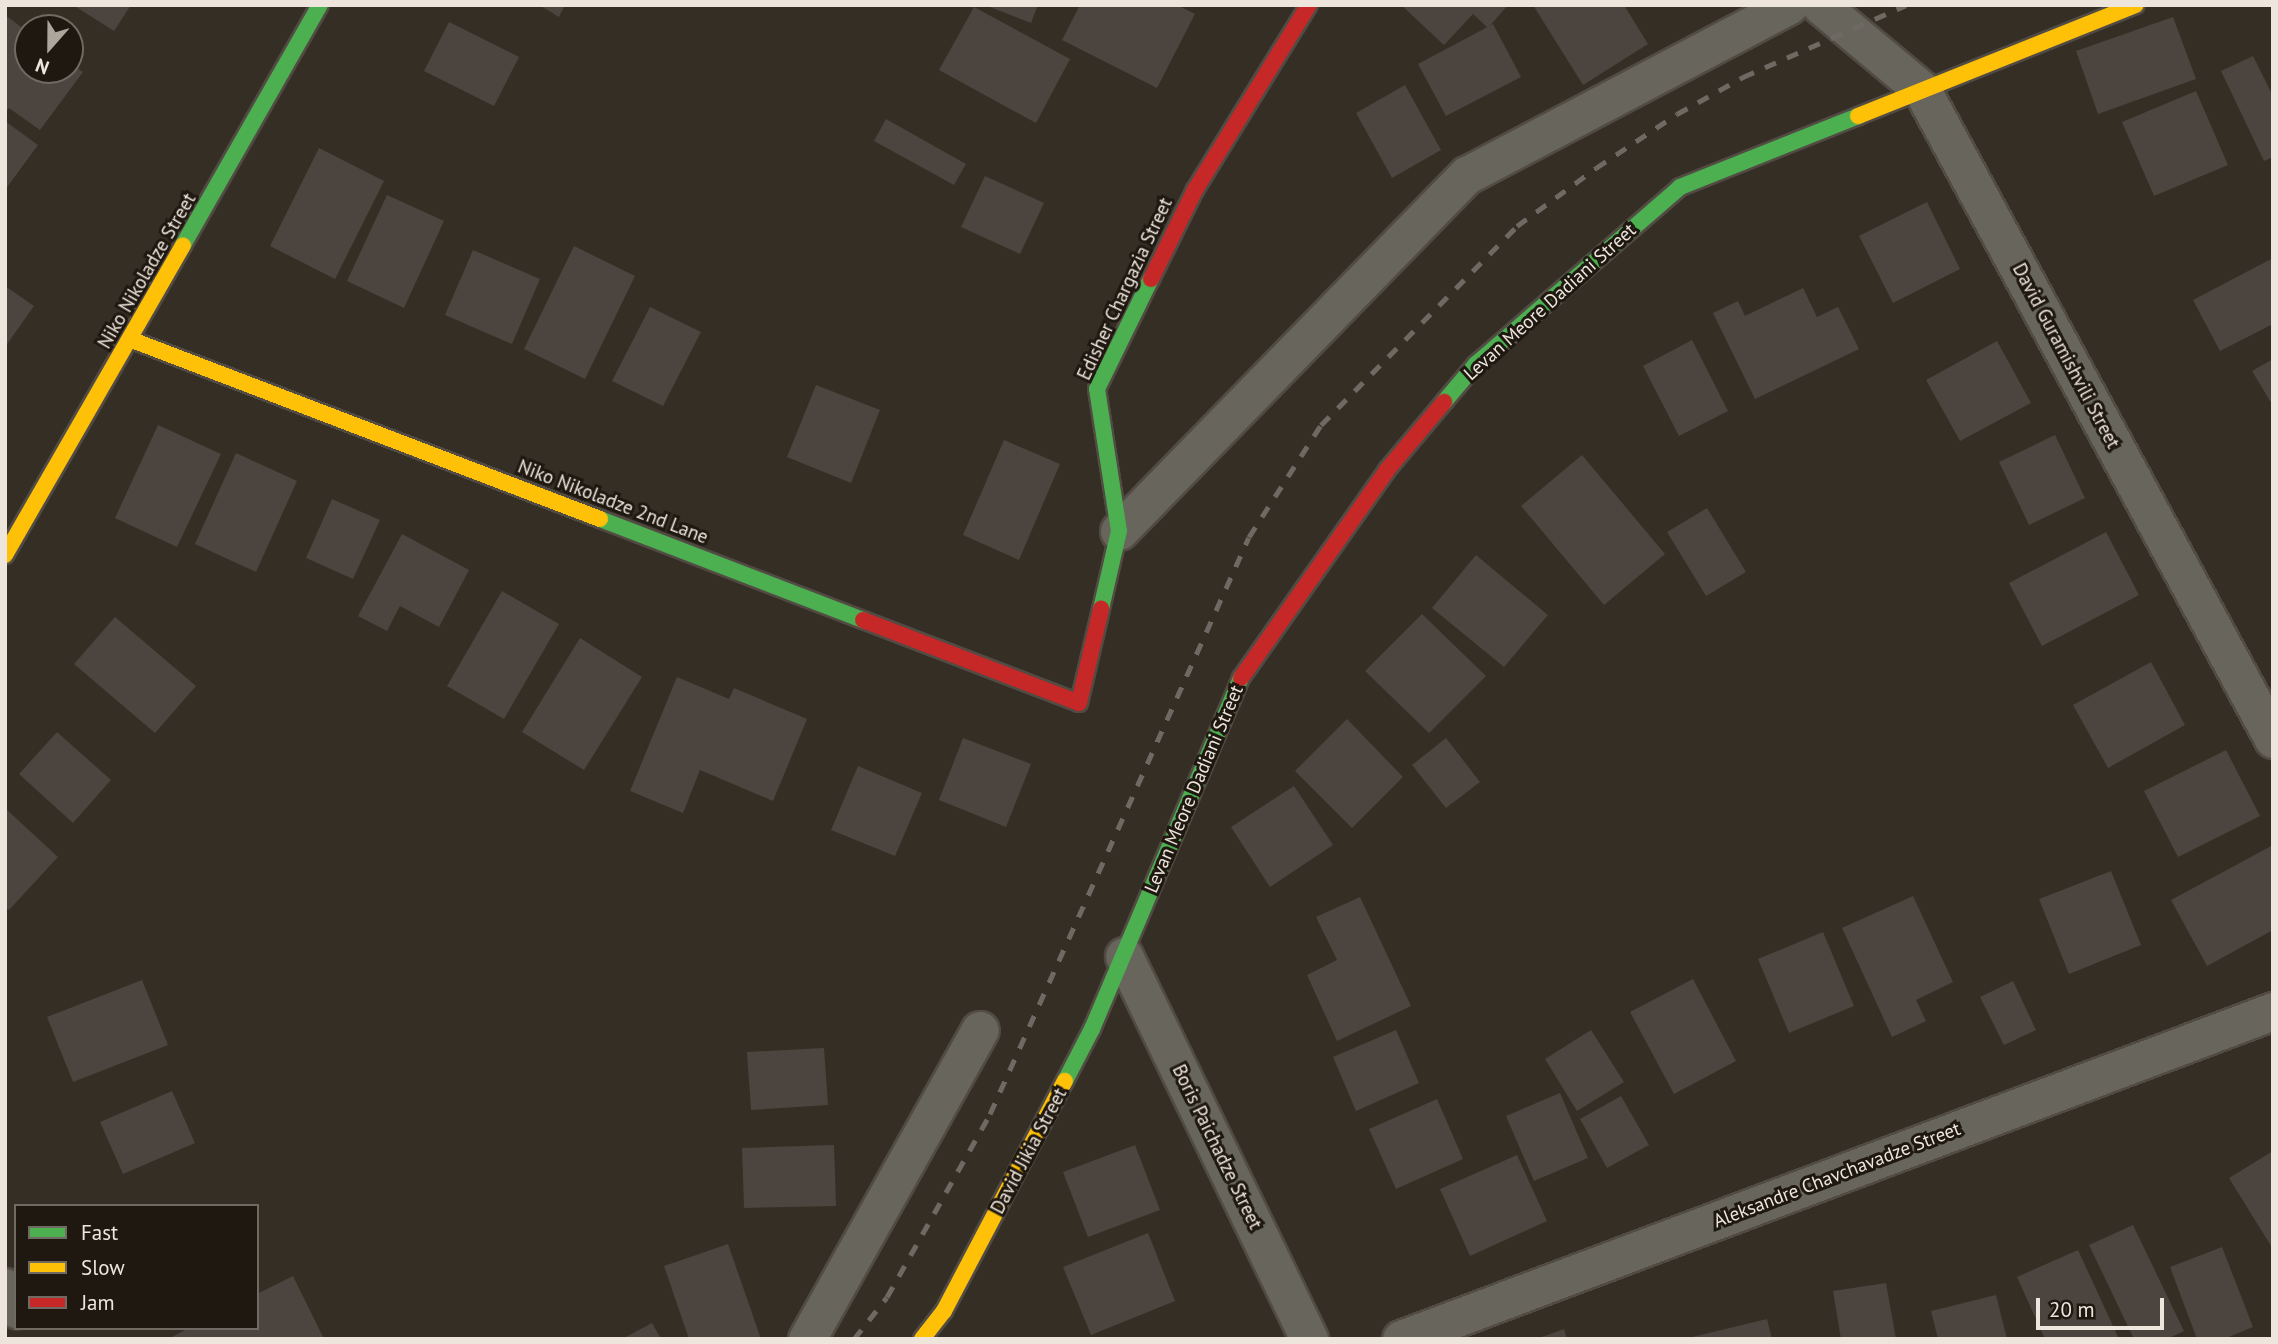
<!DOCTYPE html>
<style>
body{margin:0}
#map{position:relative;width:2278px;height:1344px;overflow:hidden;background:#352e25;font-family:"PT Sans",sans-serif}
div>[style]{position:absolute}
.building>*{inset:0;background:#4c443e}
.roads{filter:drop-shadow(2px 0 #514b44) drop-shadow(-2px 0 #514b44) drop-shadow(0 2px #514b44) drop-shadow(0 -2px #514b44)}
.street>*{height:37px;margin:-18.5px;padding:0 18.5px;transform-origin:18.5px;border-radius:18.5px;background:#67655c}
.fast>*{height:16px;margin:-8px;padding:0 8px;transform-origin:8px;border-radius:8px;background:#4caf50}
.slow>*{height:16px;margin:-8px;padding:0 8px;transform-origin:8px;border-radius:8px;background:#ffc107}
.jam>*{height:16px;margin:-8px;padding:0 8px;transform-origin:8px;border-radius:8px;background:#c62828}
.rail>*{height:5px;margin-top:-2.5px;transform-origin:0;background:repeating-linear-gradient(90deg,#6e6a63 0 12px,transparent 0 24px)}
span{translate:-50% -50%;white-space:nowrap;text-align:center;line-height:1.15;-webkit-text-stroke:6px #1e1811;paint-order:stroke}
.street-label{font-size:19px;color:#eee6dd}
.frame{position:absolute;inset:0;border:7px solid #eee6dd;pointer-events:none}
.legend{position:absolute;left:14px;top:1204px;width:245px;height:126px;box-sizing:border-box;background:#1e1811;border:2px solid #716a63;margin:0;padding:9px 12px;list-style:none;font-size:21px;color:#eee6dd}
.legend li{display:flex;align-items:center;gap:14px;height:35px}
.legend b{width:35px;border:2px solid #716a63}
.north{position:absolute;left:14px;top:14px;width:70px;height:70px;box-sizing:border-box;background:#1e1811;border:2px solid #716a63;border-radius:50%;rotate:201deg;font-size:19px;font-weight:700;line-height:28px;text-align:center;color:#eee6dd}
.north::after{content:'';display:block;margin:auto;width:24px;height:32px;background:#ada69d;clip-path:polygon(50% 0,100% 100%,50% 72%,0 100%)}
.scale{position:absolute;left:2036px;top:1298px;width:128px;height:32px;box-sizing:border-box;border:4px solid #eee6dd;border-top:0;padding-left:9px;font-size:21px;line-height:24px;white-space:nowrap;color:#eee6dd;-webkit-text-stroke:5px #1e1811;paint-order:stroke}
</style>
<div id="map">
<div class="building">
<div style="clip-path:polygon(73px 5px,131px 5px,114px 31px)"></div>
<div style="clip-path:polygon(539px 5px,565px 5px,559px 17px)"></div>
<div style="clip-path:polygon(985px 5px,1038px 5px,1031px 23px)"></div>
<div style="clip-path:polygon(1080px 5px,1177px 5px,1195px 14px,1157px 88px,1062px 40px)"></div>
<div style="clip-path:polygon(1401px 5px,1508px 5px,1488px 28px,1473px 14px,1444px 45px)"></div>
<div style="clip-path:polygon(1533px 5px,1624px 5px,1648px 44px,1583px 85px)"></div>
<div style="clip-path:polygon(974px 7px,1070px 59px,1036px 123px,939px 70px)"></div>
<div style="clip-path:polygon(5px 15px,28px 32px,28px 70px,70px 70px,70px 63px,83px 72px,40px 130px,9px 108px,5px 113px)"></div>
<div style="clip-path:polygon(2173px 17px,2196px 79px,2098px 114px,2076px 51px)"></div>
<div style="clip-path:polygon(449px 22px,519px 57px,494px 106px,424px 71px)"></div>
<div style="clip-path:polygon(1493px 24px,1521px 77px,1446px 116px,1418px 64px)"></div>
<div style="clip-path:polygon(2253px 56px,2273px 96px,2273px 157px,2264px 161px,2221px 71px)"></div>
<div style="clip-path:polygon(1405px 85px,1441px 150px,1392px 178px,1356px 113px)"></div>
<div style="clip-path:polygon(2196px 91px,2228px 165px,2154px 196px,2122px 122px)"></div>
<div style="clip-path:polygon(886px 119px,966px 164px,954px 185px,874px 141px)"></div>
<div style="clip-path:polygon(5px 121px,38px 145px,5px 190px)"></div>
<div style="clip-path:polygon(319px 148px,384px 181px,335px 279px,270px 246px)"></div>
<div style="clip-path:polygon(985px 176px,1044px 203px,1020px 254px,961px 227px)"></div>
<div style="clip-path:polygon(387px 195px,444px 221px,404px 308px,347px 281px)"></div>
<div style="clip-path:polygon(1927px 202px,1960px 269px,1893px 303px,1859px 236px)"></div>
<div style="clip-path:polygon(574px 246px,635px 276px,585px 379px,524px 349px)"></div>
<div style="clip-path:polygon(473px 250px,540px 279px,512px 344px,445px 315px)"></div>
<div style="clip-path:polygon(2273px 258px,2273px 324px,2220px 351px,2193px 300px)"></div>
<div style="clip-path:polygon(5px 286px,34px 306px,5px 347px)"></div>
<div style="clip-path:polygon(1803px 288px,1817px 317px,1838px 307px,1859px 349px,1755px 399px,1713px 313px,1738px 301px,1745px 316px)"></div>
<div style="clip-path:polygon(650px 307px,701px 332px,663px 406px,612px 381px)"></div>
<div style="clip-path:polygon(1692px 340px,1728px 411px,1679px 436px,1643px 366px)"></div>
<div style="clip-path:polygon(1997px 341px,2031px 403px,1960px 441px,1926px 380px)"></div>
<div style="clip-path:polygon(2273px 359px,2273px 406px,2252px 371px)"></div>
<div style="clip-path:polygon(816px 385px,880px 410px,851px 483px,787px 457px)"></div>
<div style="clip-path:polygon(158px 425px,221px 454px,177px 547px,115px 518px)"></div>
<div style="clip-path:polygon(2055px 435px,2085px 498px,2029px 525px,1999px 462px)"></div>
<div style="clip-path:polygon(1004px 440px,1060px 464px,1019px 560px,963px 535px)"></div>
<div style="clip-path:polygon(236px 453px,297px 481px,256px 572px,195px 544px)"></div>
<div style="clip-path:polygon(1582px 455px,1665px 554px,1604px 605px,1521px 506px)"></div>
<div style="clip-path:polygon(332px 499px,380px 520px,353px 579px,306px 558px)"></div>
<div style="clip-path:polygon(1707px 508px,1746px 572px,1706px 596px,1667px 532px)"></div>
<div style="clip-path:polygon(2106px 532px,2139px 595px,2042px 646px,2009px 583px)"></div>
<div style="clip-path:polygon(402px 534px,469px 570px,439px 627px,400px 606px,387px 631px,358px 616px)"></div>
<div style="clip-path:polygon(1476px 555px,1548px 615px,1504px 667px,1432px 608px)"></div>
<div style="clip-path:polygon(502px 591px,559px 624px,504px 719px,447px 686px)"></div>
<div style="clip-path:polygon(1422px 614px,1486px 676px,1429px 733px,1365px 671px)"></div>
<div style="clip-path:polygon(115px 617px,196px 686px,155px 733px,74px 664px)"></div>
<div style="clip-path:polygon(580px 638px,642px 677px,584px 770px,522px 732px)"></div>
<div style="clip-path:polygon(2151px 662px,2185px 725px,2108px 768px,2073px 705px)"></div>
<div style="clip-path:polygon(677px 677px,729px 699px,734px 688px,807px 719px,773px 801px,700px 770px,683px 813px,630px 791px)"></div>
<div style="clip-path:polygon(1347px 719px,1403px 777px,1352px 828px,1295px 771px)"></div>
<div style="clip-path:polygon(57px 732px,111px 780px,73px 823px,19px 774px)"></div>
<div style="clip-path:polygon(963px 738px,1031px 764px,1006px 827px,939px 800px)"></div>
<div style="clip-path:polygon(1446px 738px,1480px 782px,1446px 808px,1412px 765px)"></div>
<div style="clip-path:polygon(2226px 750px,2260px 816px,2178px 857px,2144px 791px)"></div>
<div style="clip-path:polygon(858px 766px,922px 793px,895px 856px,831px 830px)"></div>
<div style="clip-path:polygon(1294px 786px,1333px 845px,1270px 887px,1231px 827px)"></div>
<div style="clip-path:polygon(5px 808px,58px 857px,9px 910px,5px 907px)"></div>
<div style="clip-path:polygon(2273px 845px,2273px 930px,2207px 966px,2171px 900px)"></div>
<div style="clip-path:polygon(2111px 871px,2141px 945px,2069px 974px,2039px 899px)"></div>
<div style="clip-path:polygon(1913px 896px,1953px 982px,1916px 1000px,1926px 1021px,1892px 1037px,1842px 928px)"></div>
<div style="clip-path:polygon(1360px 897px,1411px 1006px,1337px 1041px,1307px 975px,1337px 960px,1316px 917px)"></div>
<div style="clip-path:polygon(1823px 932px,1854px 1006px,1789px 1033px,1758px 959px)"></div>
<div style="clip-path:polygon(1693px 979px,1736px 1061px,1674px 1094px,1630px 1012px)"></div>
<div style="clip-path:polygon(142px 980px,168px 1045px,73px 1082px,47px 1017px)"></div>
<div style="clip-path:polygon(2013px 981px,2036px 1030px,2004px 1045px,1980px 997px)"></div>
<div style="clip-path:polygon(1396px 1030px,1419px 1083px,1356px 1111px,1333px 1057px)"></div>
<div style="clip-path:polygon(1591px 1030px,1624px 1082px,1577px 1111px,1545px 1059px)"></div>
<div style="clip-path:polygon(824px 1048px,828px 1105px,751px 1110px,747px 1052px)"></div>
<div style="clip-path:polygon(172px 1091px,195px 1143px,123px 1174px,100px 1122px)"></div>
<div style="clip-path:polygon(1560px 1093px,1588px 1158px,1534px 1181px,1506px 1116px)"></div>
<div style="clip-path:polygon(1621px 1096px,1649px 1145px,1607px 1168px,1580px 1119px)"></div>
<div style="clip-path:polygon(1437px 1099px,1463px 1159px,1396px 1189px,1369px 1129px)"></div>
<div style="clip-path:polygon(834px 1145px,836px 1206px,744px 1208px,742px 1148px)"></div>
<div style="clip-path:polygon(1135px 1145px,1160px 1210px,1088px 1237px,1063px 1172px)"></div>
<div style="clip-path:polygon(2273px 1151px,2273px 1245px,2271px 1246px,2229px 1178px)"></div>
<div style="clip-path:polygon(1517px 1155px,1547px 1221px,1470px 1256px,1440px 1189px)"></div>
<div style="clip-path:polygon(2133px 1225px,2184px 1331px,2167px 1339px,2134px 1339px,2089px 1245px)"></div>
<div style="clip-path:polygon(1148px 1233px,1175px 1301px,1091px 1335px,1063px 1267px)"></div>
<div style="clip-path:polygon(728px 1244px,761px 1339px,689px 1339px,664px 1266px)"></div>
<div style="clip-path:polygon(2222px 1247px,2253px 1327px,2224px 1339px,2197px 1339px,2170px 1267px)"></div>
<div style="clip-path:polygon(2078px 1250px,2119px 1339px,2045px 1339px,2017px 1277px)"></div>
<div style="clip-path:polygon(293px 1276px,324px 1339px,168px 1339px,189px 1328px,257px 1328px,257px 1294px)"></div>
<div style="clip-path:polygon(1886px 1283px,1896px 1339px,1841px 1339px,1833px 1291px)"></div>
<div style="clip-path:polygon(1996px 1295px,2007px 1339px,1938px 1339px,1931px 1311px)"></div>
<div style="clip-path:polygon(1767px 1319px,1772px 1339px,1688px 1339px,1688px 1338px)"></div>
<div style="clip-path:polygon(652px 1323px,661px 1339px,622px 1339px)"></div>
<div style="clip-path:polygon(1564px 1329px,1567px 1339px,1539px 1339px,1539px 1338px)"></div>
</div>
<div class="roads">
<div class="street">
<div style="left:1820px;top:5px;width:133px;rotate:39.8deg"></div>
<div style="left:1922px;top:90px;width:738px;rotate:61.59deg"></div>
<div style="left:1119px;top:531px;width:498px;rotate:-45.7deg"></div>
<div style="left:1467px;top:175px;width:364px;rotate:-27.8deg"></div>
<div style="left:1124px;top:956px;width:425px;rotate:64.2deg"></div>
<div style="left:5px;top:1287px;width:25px;rotate:63deg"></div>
<div style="left:807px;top:1339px;width:354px;rotate:-60.8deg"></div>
<div style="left:1401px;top:1339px;width:932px;rotate:-20.61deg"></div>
</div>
<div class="fast">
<div style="left:183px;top:245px;width:276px;rotate:-60.3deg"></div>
<div style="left:1444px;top:402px;width:50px;rotate:-49.9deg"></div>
<div style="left:1476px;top:364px;width:270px;rotate:-40.9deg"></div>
<div style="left:1680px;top:187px;width:192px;rotate:-21.7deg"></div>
<div style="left:600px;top:519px;width:282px;rotate:21deg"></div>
<div style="left:1101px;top:609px;width:80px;rotate:-77deg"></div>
<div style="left:1119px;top:531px;width:144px;rotate:-98.8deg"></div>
<div style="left:1097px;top:389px;width:123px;rotate:-63.9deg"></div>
<div style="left:1065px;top:1081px;width:59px;rotate:-62.6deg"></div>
<div style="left:1092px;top:1029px;width:381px;rotate:-67deg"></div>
</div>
<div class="slow">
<div style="left:1858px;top:116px;width:299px;rotate:-21.8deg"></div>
<div style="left:132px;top:340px;width:501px;rotate:20.93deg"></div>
<div style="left:5px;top:555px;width:357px;rotate:-60.1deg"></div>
<div style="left:922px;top:1339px;width:36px;rotate:-52deg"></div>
<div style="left:944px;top:1311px;width:260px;rotate:-62.3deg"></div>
</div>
<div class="jam">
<div style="left:1151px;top:279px;width:99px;rotate:-63.7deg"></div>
<div style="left:1195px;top:190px;width:217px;rotate:-58.4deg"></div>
<div style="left:863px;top:620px;width:231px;rotate:21deg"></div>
<div style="left:1079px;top:703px;width:97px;rotate:-76.8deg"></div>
<div style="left:1241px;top:678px;width:254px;rotate:-54.9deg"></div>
<div style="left:1387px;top:470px;width:89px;rotate:-50deg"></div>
</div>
</div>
<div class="rail">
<div style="left:854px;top:1339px;width:53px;rotate:-51.8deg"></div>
<div style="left:887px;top:1297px;width:210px;rotate:-60.6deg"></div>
<div style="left:990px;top:1114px;width:632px;rotate:-65.83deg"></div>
<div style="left:1249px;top:537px;width:133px;rotate:-57.3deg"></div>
<div style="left:1321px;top:425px;width:279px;rotate:-45.4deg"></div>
<div style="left:1517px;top:226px;width:98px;rotate:-36.3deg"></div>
<div style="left:1596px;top:168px;width:97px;rotate:-33.7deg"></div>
<div style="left:1677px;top:114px;width:76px;rotate:-29.3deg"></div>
<div style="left:1743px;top:77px;width:178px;rotate:-23.8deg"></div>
</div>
<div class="street-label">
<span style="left:147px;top:271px;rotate:-60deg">Niko Nikoladze Street</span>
<span style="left:1125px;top:289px;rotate:-65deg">Edisher Chargazia Street</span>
<span style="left:1550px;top:302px;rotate:-42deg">Levan Meore Dadiani Street</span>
<span style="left:2066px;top:356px;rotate:62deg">David Guramishvili Street</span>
<span style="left:613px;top:502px;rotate:21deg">Niko Nikoladze 2nd Lane</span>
<span style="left:1194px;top:789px;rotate:-67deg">Levan Meore Dadiani Street</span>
<span style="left:1217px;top:1147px;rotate:64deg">Boris Paichadze Street</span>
<span style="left:1029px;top:1151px;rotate:-62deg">David Jikia Street</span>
<span style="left:1837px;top:1175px;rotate:-21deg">Aleksandre Chavchavadze Street</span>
</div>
<div class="frame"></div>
<ul class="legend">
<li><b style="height:9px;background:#4caf50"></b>Fast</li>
<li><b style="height:9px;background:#ffc107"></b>Slow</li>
<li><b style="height:9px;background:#c62828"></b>Jam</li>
</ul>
<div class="north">N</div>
<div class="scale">20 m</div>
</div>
